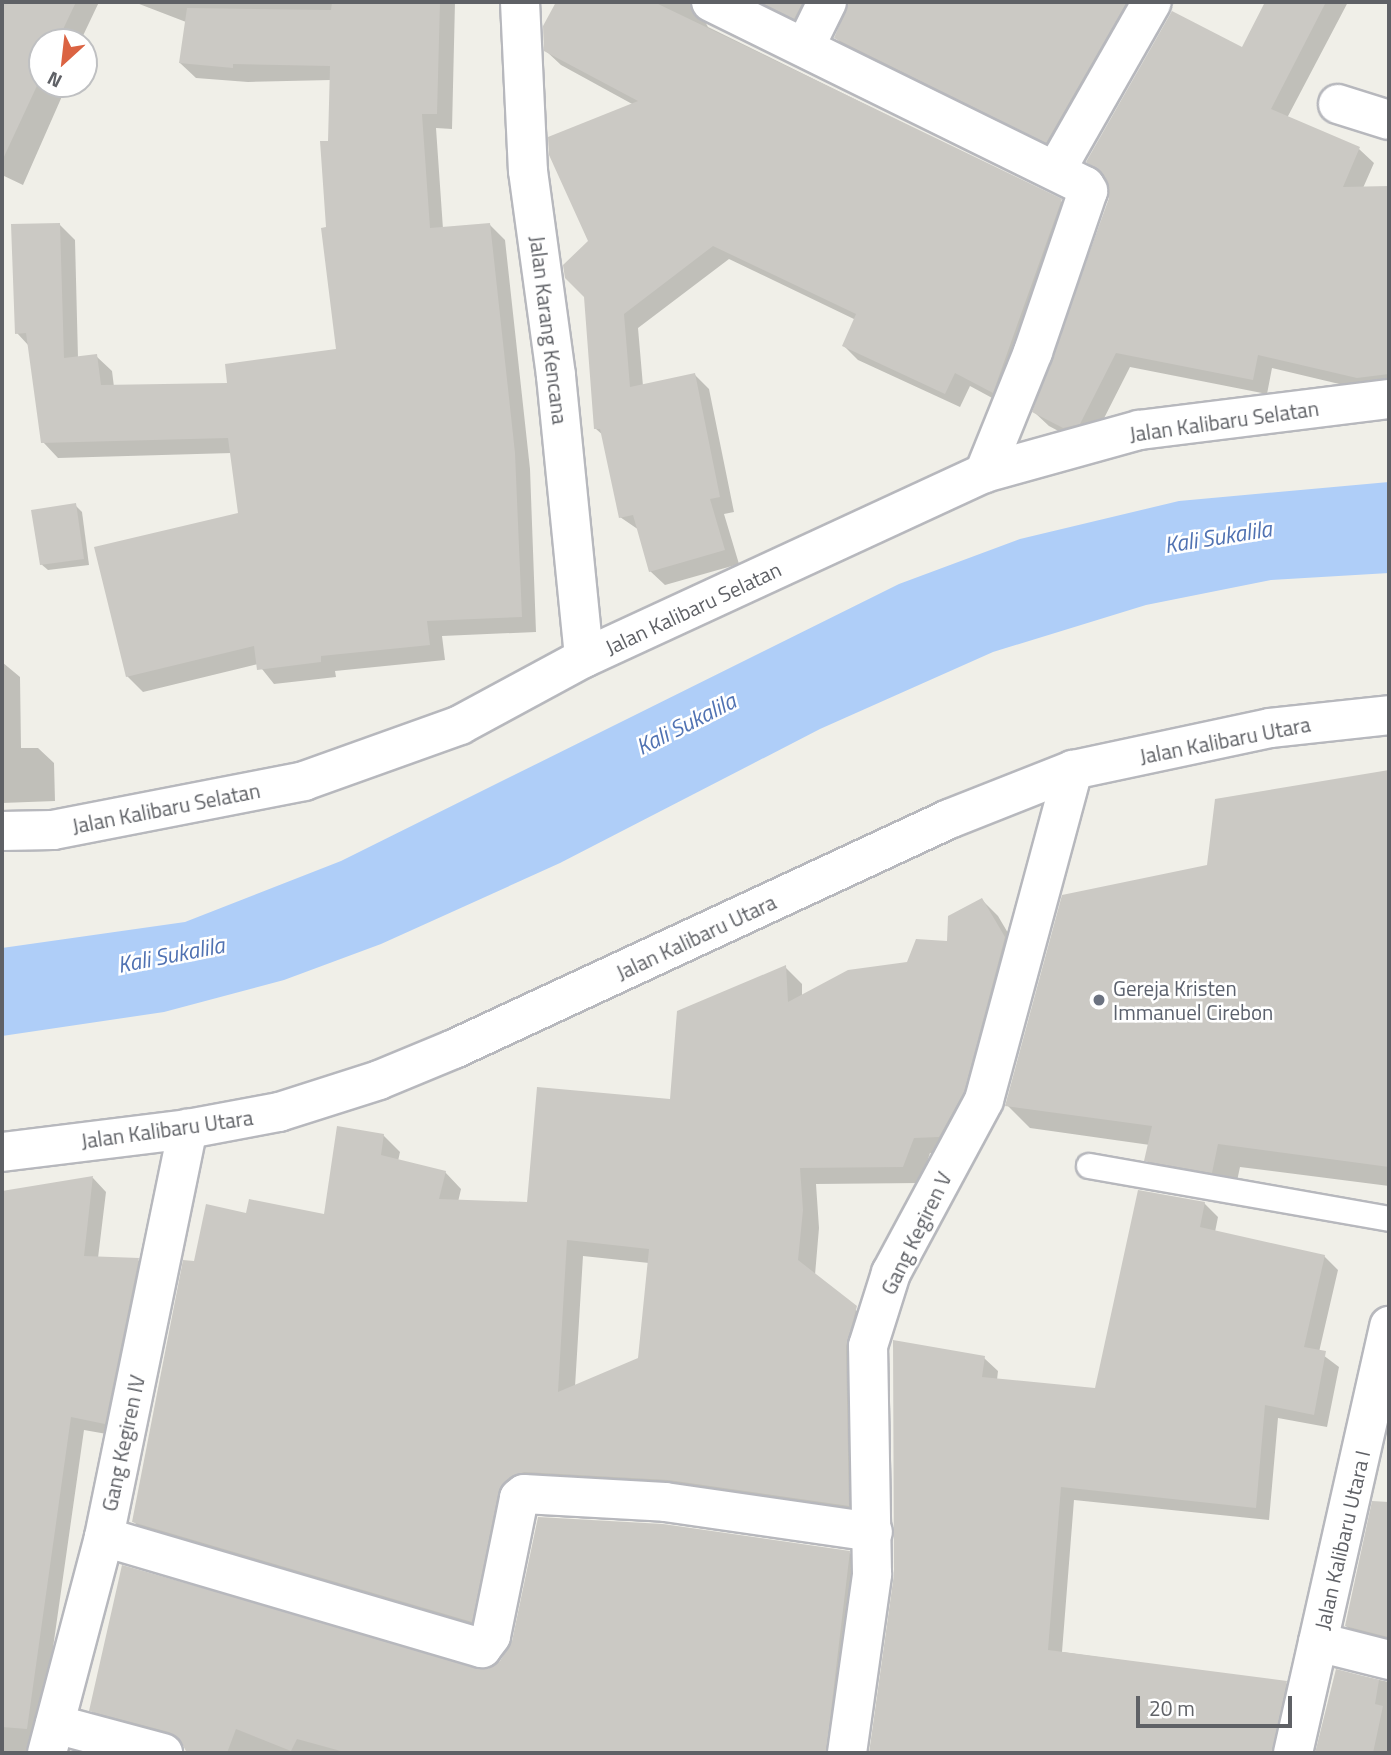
<!DOCTYPE html>
<style>
body{margin:0}
#map{position:relative;width:1391px;height:1755px;overflow:hidden;background:#f0efe8;font-family:"Titillium Web",sans-serif}
div>[style]{position:absolute}
.water>*{inset:0;background:#afcef8}
.shadow>*{inset:0;background:#0003}
.building>*{inset:0;background:#cbc9c4}
.roads{filter:drop-shadow(2px 0 #b7b8bd) drop-shadow(-2px 0 #b7b8bd) drop-shadow(0 2px #b7b8bd) drop-shadow(0 -2px #b7b8bd)}
.service>*{height:24px;margin:-12px;padding:0 12px;transform-origin:12px;border-radius:12px;background:#fff}
.minor>*{height:38px;margin:-19px;padding:0 19px;transform-origin:19px;border-radius:19px;background:#fff}
.dots>*{width:19px;height:19px;translate:-50% -50%;box-sizing:border-box;border:4px solid #fff;border-radius:50%}
span{translate:-50% -50%;white-space:nowrap;text-align:center;line-height:1.15;-webkit-text-stroke:5px #fff;paint-order:stroke}
.street-label{font-size:21px;color:#5f6166}
.worship-label{font-size:21px;color:#5b616d}
.left{translate:0 -50%;text-align:left}
.water-label{font-size:23px;color:#5072b2;font-style:italic}
.frame{position:absolute;inset:0;border:4px solid #5f6166;pointer-events:none}
.north{position:absolute;left:28px;top:28px;width:70px;height:70px;box-sizing:border-box;background:#fff;border:2px solid #bfc0c2;border-radius:50%;rotate:207deg;font-size:19px;font-weight:700;line-height:28px;text-align:center;color:#5f6166}
.north::after{content:'';display:block;margin:auto;width:24px;height:32px;background:#db6342;clip-path:polygon(50% 0,100% 100%,50% 72%,0 100%)}
.scale{position:absolute;left:1136px;top:1696px;width:156px;height:32px;box-sizing:border-box;border:4px solid #5f6166;border-top:0;padding-left:9px;font-size:21px;line-height:24px;white-space:nowrap;color:#5f6166;-webkit-text-stroke:5px #fff;paint-order:stroke}
</style>
<div id="map">
<div class="water">
<div style="clip-path:polygon(1389px 482px,1389px 573px,1271px 580px,1146px 605px,993px 652px,820px 729px,560px 863px,381px 944px,284px 980px,164px 1012px,2px 1036px,2px 948px,185px 922px,341px 861px,899px 584px,1020px 539px,1179px 501px)"></div>
</div>
<div class="shadow">
<div style="clip-path:polygon(2px 2px,99px 2px,80px 42px,42px 42px,42px 84px,60px 84px,63px 94px,23px 185px,2px 175px)"></div>
<div style="clip-path:polygon(134px 2px,455px 2px,452px 129px,436px 128px,443px 229px,490px 225px,505px 240px,530px 469px,536px 632px,442px 636px,445px 660px,335px 671px,336px 677px,274px 684px,258px 664px,143px 692px,127px 676px,240px 514px,232px 453px,58px 458px,43px 442px,29px 346px,17px 333px,59px 224px,75px 240px,78px 358px,96px 356px,112px 371px,114px 387px,229px 385px,338px 351px,328px 229px,331px 80px,248px 82px,196px 78px,180px 63px,186px 22px)"></div>
<div style="clip-path:polygon(558px 2px,711px 2px,703px 18px,708px 27px,1061px 201px,1076px 215px,1007px 406px,970px 386px,960px 407px,858px 360px,844px 346px,856px 320px,729px 259px,638px 328px,643px 386px,695px 375px,709px 389px,734px 512px,724px 514px,739px 564px,665px 585px,650px 571px,639px 530px,620px 517px,604px 436px,596px 429px,585px 296px,590px 242px,634px 105px,561px 65px,546px 51px,545px 26px)"></div>
<div style="clip-path:polygon(748px 2px,827px 2px,809px 32px)"></div>
<div style="clip-path:polygon(850px 2px,1141px 2px,1061px 156px,850px 52px,836px 38px)"></div>
<div style="clip-path:polygon(1267px 2px,1348px 2px,1287px 118px,1359px 149px,1374px 163px,1363px 188px,1389px 188px,1389px 390px,1373px 392px,1272px 368px,1267px 394px,1130px 367px,1094px 438px,1079px 442px,1049px 426px,1034px 412px,1111px 198px,1107px 179px,1088px 162px,1242px 49px)"></div>
<div style="clip-path:polygon(75px 505px,82px 512px,89px 565px,48px 570px,41px 564px)"></div>
<div style="clip-path:polygon(2px 662px,20px 677px,21px 748px,38px 748px,54px 763px,55px 801px,2px 803px)"></div>
<div style="clip-path:polygon(1389px 772px,1389px 1186px,1240px 1167px,1234px 1195px,1169px 1183px,1146px 1160px,1150px 1145px,1030px 1128px,1007px 1105px,1208px 866px,1217px 800px)"></div>
<div style="clip-path:polygon(evenodd,982px 900px,998px 916px,1021px 955px,956px 1153px,930px 1153px,920px 1183px,816px 1184px,819px 1228px,815px 1275px,872px 1324px,865px 1522px,542px 1488px,488px 1638px,151px 1539px,134px 1522px,195px 1262px,247px 1215px,326px 1216px,383px 1135px,400px 1152px,398px 1161px,445px 1172px,461px 1189px,458px 1202px,528px 1204px,672px 1101px,785px 967px,802px 984px,802px 996px,908px 964px,949px 943px,982px 900px,583px 1256px,649px 1263px,639px 1359px,575px 1387px,583px 1256px)"></div>
<div style="clip-path:polygon(93px 1178px,106px 1192px,98px 1258px,138px 1260px,152px 1274px,118px 1436px,84px 1430px,38px 1753px,2px 1753px,2px 1192px)"></div>
<div style="clip-path:polygon(1204px 1203px,1218px 1217px,1215px 1232px,1324px 1256px,1338px 1270px,1319px 1352px,1339px 1367px,1327px 1427px,1278px 1418px,1269px 1520px,1074px 1500px,1062px 1652px,1286px 1683px,1299px 1696px,1289px 1753px,871px 1753px,895px 1577px,984px 1358px,998px 1371px,997px 1380px,1096px 1390px)"></div>
<div style="clip-path:polygon(1374px 1502px,1389px 1505px,1389px 1648px,1360px 1639px,1346px 1626px)"></div>
<div style="clip-path:polygon(849px 1552px,862px 1566px,840px 1753px,186px 1753px,186px 1745px,105px 1724px,91px 1710px,488px 1671px)"></div>
<div style="clip-path:polygon(1337px 1671px,1389px 1682px,1389px 1753px,1317px 1753px)"></div>
</div>
<div class="building">
<div style="clip-path:polygon(2px 2px,76px 2px,57px 42px,42px 42px,42px 75px,2px 161px)"></div>
<div style="clip-path:polygon(332px 2px,440px 2px,437px 114px,422px 114px,430px 228px,490px 223px,515px 453px,522px 617px,427px 621px,430px 645px,321px 656px,321px 662px,257px 670px,254px 646px,126px 677px,94px 547px,238px 513px,228px 438px,41px 443px,26px 333px,15px 334px,11px 224px,60px 223px,64px 358px,97px 354px,101px 385px,227px 383px,225px 364px,336px 349px,321px 228px,326px 227px,320px 141px,328px 141px,330px 66px,233px 64px,233px 68px,179px 63px,187px 8px,331px 10px)"></div>
<div style="clip-path:polygon(556px 2px,654px 2px,1062px 199px,993px 393px,955px 373px,945px 394px,842px 346px,856px 314px,713px 246px,624px 314px,630px 387px,695px 373px,720px 497px,710px 499px,725px 550px,649px 572px,633px 515px,619px 518px,600px 429px,594px 429px,584px 297px,565px 278px,563px 265px,588px 241px,549px 155px,548px 137px,638px 101px,544px 51px,543px 26px)"></div>
<div style="clip-path:polygon(760px 2px,803px 2px,794px 19px)"></div>
<div style="clip-path:polygon(849px 2px,1127px 2px,1046px 143px,834px 38px)"></div>
<div style="clip-path:polygon(1265px 2px,1326px 2px,1271px 109px,1360px 147px,1343px 187px,1389px 186px,1389px 374px,1357px 378px,1258px 355px,1253px 380px,1116px 353px,1080px 424px,1063px 428px,1032px 412px,1109px 198px,1104px 175px,1086px 162px,1172px 11px,1242px 47px)"></div>
<div style="clip-path:polygon(76px 503px,84px 559px,40px 565px,31px 510px)"></div>
<div style="clip-path:polygon(1389px 770px,1389px 1167px,1218px 1144px,1212px 1173px,1144px 1161px,1152px 1126px,1005px 1106px,1062px 895px,1207px 865px,1215px 799px)"></div>
<div style="clip-path:polygon(evenodd,982px 898px,1005px 937px,964px 1092px,939px 1137px,914px 1138px,903px 1167px,800px 1168px,803px 1210px,798px 1260px,857px 1306px,846px 1346px,849px 1506px,668px 1480px,524px 1472px,510px 1477px,498px 1494px,472px 1622px,132px 1522px,183px 1260px,194px 1261px,206px 1204px,246px 1213px,249px 1199px,324px 1214px,337px 1126px,384px 1134px,381px 1155px,446px 1171px,439px 1199px,527px 1202px,537px 1087px,670px 1099px,677px 1011px,786px 965px,788px 1002px,848px 970px,907px 962px,916px 939px,947px 941px,948px 916px,982px 898px,567px 1240px,649px 1249px,638px 1358px,558px 1392px,567px 1240px)"></div>
<div style="clip-path:polygon(93px 1176px,84px 1256px,139px 1258px,105px 1424px,71px 1417px,27px 1729px,2px 1727px,2px 1191px)"></div>
<div style="clip-path:polygon(1138px 1190px,1205px 1202px,1200px 1227px,1325px 1255px,1304px 1347px,1326px 1351px,1314px 1415px,1265px 1405px,1256px 1508px,1061px 1487px,1048px 1650px,1287px 1681px,1272px 1753px,869px 1753px,894px 1574px,893px 1340px,985px 1356px,982px 1377px,1095px 1388px)"></div>
<div style="clip-path:polygon(1372px 1501px,1389px 1502px,1388px 1637px,1345px 1626px)"></div>
<div style="clip-path:polygon(538px 1517px,663px 1524px,850px 1551px,826px 1753px,348px 1753px,297px 1739px,291px 1751px,236px 1729px,227px 1753px,187px 1753px,179px 1738px,169px 1732px,89px 1711px,122px 1565px,488px 1669px,500px 1661px,512px 1641px)"></div>
<div style="clip-path:polygon(1336px 1669px,1379px 1680px,1375px 1704px,1383px 1706px,1373px 1753px,1315px 1753px)"></div>
</div>
<div class="roads">
<div class="service">
<div style="left:1089px;top:1166px;width:305px;rotate:10deg"></div>
</div>
<div class="minor">
<div style="left:520px;top:2px;width:169px;rotate:87.3deg"></div>
<div style="left:528px;top:171px;width:207px;rotate:82.2deg"></div>
<div style="left:556px;top:376px;width:283px;rotate:84.3deg"></div>
<div style="left:711px;top:2px;width:417px;rotate:26.2deg"></div>
<div style="left:1085px;top:186px;width:6px;rotate:59deg"></div>
<div style="left:1088px;top:191px;width:170px;rotate:108.9deg"></div>
<div style="left:1033px;top:352px;width:131px;rotate:112deg"></div>
<div style="left:805px;top:47px;width:50px;rotate:-63.9deg"></div>
<div style="left:1338px;top:104px;width:53px;rotate:17.4deg"></div>
<div style="left:1056px;top:170px;width:193px;rotate:-60.3deg"></div>
<div style="left:2px;top:831px;width:51px;rotate:-1.1deg"></div>
<div style="left:53px;top:830px;width:256px;rotate:-11deg"></div>
<div style="left:304px;top:781px;width:166px;rotate:-19.7deg"></div>
<div style="left:460px;top:725px;width:141px;rotate:-28.4deg"></div>
<div style="left:584px;top:658px;width:441px;rotate:-24.8deg"></div>
<div style="left:984px;top:473px;width:161px;rotate:-15.5deg"></div>
<div style="left:1139px;top:430px;width:252px;rotate:-7.1deg"></div>
<div style="left:2px;top:1152px;width:187px;rotate:-7deg"></div>
<div style="left:188px;top:1129px;width:93px;rotate:-10.6deg"></div>
<div style="left:279px;top:1112px;width:105px;rotate:-17.7deg"></div>
<div style="left:379px;top:1080px;width:81px;rotate:-22.5deg"></div>
<div style="left:454px;top:1049px;width:546px;rotate:-24.92deg"></div>
<div style="left:949px;top:819px;width:133px;rotate:-21.6deg"></div>
<div style="left:1073px;top:770px;width:201px;rotate:-12deg"></div>
<div style="left:1270px;top:728px;width:120px;rotate:-6.2deg"></div>
<div style="left:104px;top:1537px;width:394px;rotate:16.4deg"></div>
<div style="left:482px;top:1648px;width:15px;rotate:-53deg"></div>
<div style="left:491px;top:1636px;width:141px;rotate:-78.5deg"></div>
<div style="left:519px;top:1498px;width:6px;rotate:-39deg"></div>
<div style="left:524px;top:1494px;width:141px;rotate:3.2deg"></div>
<div style="left:665px;top:1502px;width:210px;rotate:8.2deg"></div>
<div style="left:1318px;top:1642px;width:73px;rotate:14.2deg"></div>
<div style="left:55px;top:1724px;width:112px;rotate:15deg"></div>
<div style="left:47px;top:1753px;width:223px;rotate:-75.2deg"></div>
<div style="left:104px;top:1537px;width:417px;rotate:-78.4deg"></div>
<div style="left:847px;top:1753px;width:181px;rotate:-82deg"></div>
<div style="left:872px;top:1574px;width:228px;rotate:-91deg"></div>
<div style="left:868px;top:1346px;width:77px;rotate:-72.5deg"></div>
<div style="left:891px;top:1273px;width:196px;rotate:-61.7deg"></div>
<div style="left:984px;top:1100px;width:342px;rotate:-74.9deg"></div>
<div style="left:1293px;top:1753px;width:438px;rotate:-77.3deg"></div>
</div>
</div>
<div class="dots">
<div style="left:1099px;top:1000px;background:#6b7280"></div>
</div>
<div class="street-label">
<span style="left:549px;top:330px;rotate:83deg">Jalan Karang Kencana</span>
<span style="left:1224px;top:421px;rotate:-8deg">Jalan Kalibaru Selatan</span>
<span style="left:693px;top:608px;rotate:-25deg">Jalan Kalibaru Selatan</span>
<span style="left:1225px;top:740px;rotate:-11deg">Jalan Kalibaru Utara</span>
<span style="left:166px;top:808px;rotate:-11deg">Jalan Kalibaru Selatan</span>
<span style="left:696px;top:937px;rotate:-25deg">Jalan Kalibaru Utara</span>
<span style="left:167px;top:1129px;rotate:-8deg">Jalan Kalibaru Utara</span>
<span style="left:916px;top:1233px;rotate:-64deg">Gang Kegiren V</span>
<span style="left:123px;top:1443px;rotate:-78deg">Gang Kegiren IV</span>
<span style="left:1342px;top:1540px;rotate:-77deg">Jalan Kalibaru Utara I</span>
</div>
<div class="worship-label">
<span class="left" style="left:1113px;top:1000px">Gereja Kristen<br>Immanuel Cirebon</span>
</div>
<div class="water-label">
<span style="left:1218px;top:537px;rotate:-9deg">Kali Sukalila</span>
<span style="left:686px;top:724px;rotate:-27deg">Kali Sukalila</span>
<span style="left:171px;top:955px;rotate:-11deg">Kali Sukalila</span>
</div>
<div class="frame"></div>
<div class="north">N</div>
<div class="scale">20 m</div>
</div>
